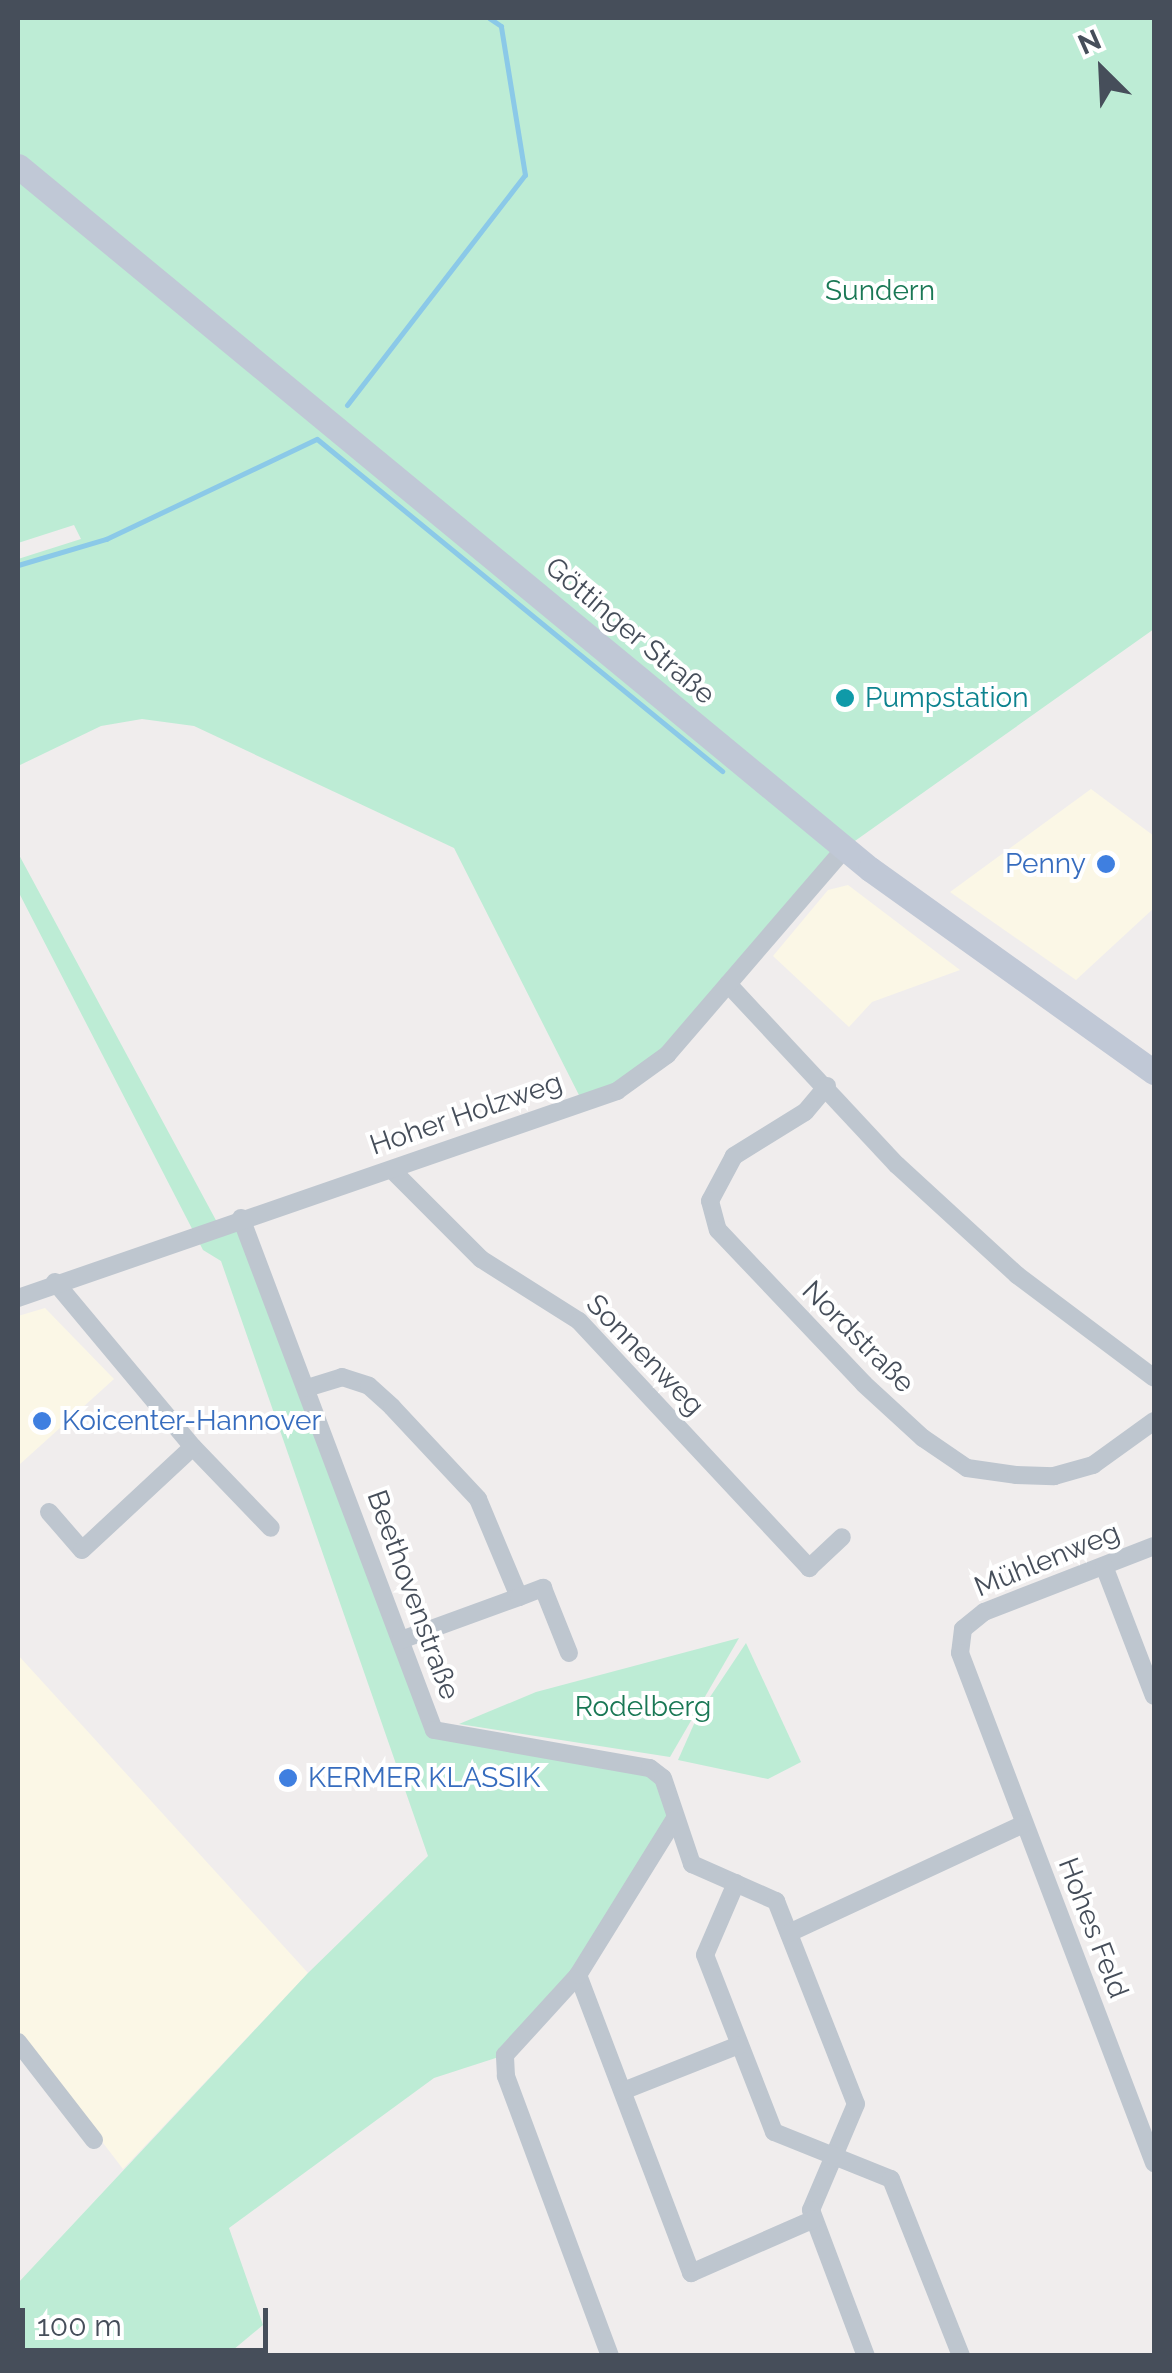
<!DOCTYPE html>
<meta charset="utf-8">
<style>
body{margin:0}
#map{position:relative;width:1172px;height:2373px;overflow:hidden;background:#f0eded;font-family:Raleway,sans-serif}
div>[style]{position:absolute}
.commercial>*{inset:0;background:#fbf7e6}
.green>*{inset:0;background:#bdecd5}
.stream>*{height:5px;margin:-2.5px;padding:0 2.5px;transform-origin:2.5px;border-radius:2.5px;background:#8bc9e8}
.street>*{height:18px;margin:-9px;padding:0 9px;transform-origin:9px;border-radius:9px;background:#bec6cf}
.secondary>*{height:25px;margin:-12.5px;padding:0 12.5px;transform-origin:12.5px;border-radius:12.5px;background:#c0c8d6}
.dots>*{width:28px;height:28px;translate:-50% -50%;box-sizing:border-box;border:5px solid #fff;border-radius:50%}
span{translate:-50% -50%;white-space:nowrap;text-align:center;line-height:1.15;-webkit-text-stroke:8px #fff;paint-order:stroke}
.park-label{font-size:28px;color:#1a7855}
.street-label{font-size:28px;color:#464e5a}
.culture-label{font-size:28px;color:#0d838f}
.left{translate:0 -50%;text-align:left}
.shop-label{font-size:28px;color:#366cbe}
.right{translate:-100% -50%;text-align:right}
.frame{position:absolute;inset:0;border:20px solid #464e5a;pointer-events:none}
.north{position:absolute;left:1052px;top:20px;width:100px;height:100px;-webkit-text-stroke:8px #fff;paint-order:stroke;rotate:336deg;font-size:28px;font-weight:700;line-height:40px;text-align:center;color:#464e5a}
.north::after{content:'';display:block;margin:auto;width:35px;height:45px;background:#464e5a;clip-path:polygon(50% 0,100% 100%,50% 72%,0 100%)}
.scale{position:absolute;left:20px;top:2308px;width:248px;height:45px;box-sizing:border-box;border:5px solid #464e5a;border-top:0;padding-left:12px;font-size:30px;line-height:35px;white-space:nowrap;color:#464e5a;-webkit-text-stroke:8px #fff;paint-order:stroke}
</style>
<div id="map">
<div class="commercial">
<div style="clip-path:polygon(1091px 789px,1154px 836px,1154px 908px,1076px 980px,950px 892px)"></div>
<div style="clip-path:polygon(848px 885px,960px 970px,872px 1002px,849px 1027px,773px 956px,828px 890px)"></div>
<div style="clip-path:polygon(45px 1308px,114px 1379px,19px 1465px,18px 1316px)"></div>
<div style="clip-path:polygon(18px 1655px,308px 1973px,123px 2169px,18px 2032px)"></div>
</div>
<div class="green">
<div style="clip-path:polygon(18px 18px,1154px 18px,1154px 629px,845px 848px,667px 1055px,583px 1103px,454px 848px,194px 726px,142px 719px,101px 726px,18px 766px,18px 559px,81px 539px,74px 525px,18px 543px)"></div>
<div style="clip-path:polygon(18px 853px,218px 1224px,241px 1218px,434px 1730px,650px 1768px,674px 1820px,578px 1975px,505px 2055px,434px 2078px,229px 2228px,263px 2325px,227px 2355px,18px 2355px,18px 2283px,308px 1973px,428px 1856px,221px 1261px,203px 1250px,18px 891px)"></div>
<div style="clip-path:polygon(739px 1638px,670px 1757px,459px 1724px,536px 1692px)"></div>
<div style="clip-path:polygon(746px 1643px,801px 1762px,768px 1779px,678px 1760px,698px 1715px)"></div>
</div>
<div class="stream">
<div style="left:347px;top:405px;width:291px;rotate:-52.3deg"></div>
<div style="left:525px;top:175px;width:151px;rotate:-99.2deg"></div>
<div style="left:501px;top:26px;width:14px;rotate:-146deg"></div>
<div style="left:18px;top:565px;width:92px;rotate:-16.5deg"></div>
<div style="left:106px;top:539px;width:233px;rotate:-25.4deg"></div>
<div style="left:317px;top:439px;width:524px;rotate:39.34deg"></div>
</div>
<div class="street">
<div style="left:728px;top:984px;width:248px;rotate:47deg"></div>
<div style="left:897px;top:1165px;width:163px;rotate:42.5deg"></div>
<div style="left:1017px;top:1275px;width:171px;rotate:36.9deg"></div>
<div style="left:827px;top:1086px;width:34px;rotate:130deg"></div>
<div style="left:805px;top:1112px;width:84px;rotate:148.2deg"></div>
<div style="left:734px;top:1156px;width:51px;rotate:118.1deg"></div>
<div style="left:710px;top:1201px;width:30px;rotate:75deg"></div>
<div style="left:718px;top:1230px;width:212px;rotate:46.5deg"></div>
<div style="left:864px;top:1384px;width:80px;rotate:42.5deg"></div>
<div style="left:923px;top:1438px;width:53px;rotate:34.3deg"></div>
<div style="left:967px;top:1468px;width:49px;rotate:8.1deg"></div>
<div style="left:1016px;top:1475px;width:38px;rotate:2deg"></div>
<div style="left:1054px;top:1476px;width:41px;rotate:-15.8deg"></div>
<div style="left:1093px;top:1465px;width:75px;rotate:-35.8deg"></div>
<div style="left:392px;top:1170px;width:126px;rotate:45deg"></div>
<div style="left:481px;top:1259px;width:116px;rotate:32.3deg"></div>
<div style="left:579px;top:1321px;width:338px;rotate:47deg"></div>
<div style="left:809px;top:1568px;width:45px;rotate:-43.2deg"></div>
<div style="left:241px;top:1218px;width:547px;rotate:69.35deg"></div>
<div style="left:434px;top:1730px;width:219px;rotate:10deg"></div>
<div style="left:650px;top:1768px;width:16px;rotate:38deg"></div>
<div style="left:663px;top:1778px;width:91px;rotate:71.4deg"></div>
<div style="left:692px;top:1864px;width:92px;rotate:23.8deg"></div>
<div style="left:776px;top:1901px;width:218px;rotate:68.5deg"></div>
<div style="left:856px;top:2104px;width:115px;rotate:113deg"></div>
<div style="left:811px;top:2210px;width:156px;rotate:69.4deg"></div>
<div style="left:55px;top:1282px;width:215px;rotate:50.1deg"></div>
<div style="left:193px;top:1447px;width:112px;rotate:46.1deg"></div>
<div style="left:18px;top:1298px;width:634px;rotate:-19.06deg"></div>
<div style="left:617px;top:1091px;width:62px;rotate:-35.8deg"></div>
<div style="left:667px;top:1055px;width:273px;rotate:-49.3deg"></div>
<div style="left:307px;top:1388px;width:37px;rotate:-17deg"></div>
<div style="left:342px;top:1377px;width:28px;rotate:18deg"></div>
<div style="left:369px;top:1386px;width:31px;rotate:42deg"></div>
<div style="left:392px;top:1407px;width:126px;rotate:46.9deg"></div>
<div style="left:478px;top:1499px;width:106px;rotate:67.3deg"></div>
<div style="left:519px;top:1597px;width:126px;rotate:160deg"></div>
<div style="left:49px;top:1512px;width:50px;rotate:49deg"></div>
<div style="left:82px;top:1550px;width:151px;rotate:-42.9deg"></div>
<div style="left:1154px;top:1546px;width:182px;rotate:158.8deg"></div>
<div style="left:984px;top:1612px;width:27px;rotate:141deg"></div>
<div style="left:963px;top:1629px;width:24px;rotate:97deg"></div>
<div style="left:960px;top:1653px;width:546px;rotate:69.17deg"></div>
<div style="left:1104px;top:1566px;width:139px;rotate:69deg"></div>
<div style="left:519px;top:1597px;width:26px;rotate:-21deg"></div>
<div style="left:543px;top:1588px;width:70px;rotate:68.2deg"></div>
<div style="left:736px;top:1883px;width:78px;rotate:113.3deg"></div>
<div style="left:705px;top:1955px;width:190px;rotate:68.7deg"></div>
<div style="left:774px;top:2132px;width:126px;rotate:21.9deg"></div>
<div style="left:891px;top:2179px;width:190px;rotate:68.4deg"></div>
<div style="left:789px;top:1933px;width:259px;rotate:-24.9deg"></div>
<div style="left:578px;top:1975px;width:319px;rotate:69.2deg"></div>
<div style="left:691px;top:2273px;width:134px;rotate:-23.7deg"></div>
<div style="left:18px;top:2042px;width:124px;rotate:52.2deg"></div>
<div style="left:623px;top:2091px;width:125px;rotate:-21.6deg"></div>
<div style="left:610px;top:2356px;width:299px;rotate:-110.4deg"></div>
<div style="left:506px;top:2076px;width:21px;rotate:-93deg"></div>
<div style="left:505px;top:2055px;width:108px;rotate:-47.6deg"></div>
<div style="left:578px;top:1975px;width:182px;rotate:-58.2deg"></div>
</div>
<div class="secondary">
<div style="left:18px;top:166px;width:1105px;rotate:39.53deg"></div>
<div style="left:870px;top:869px;width:349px;rotate:35.6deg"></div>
</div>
<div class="dots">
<div style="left:845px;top:698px;background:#0f9aa8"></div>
<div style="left:1106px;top:864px;background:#3f7fe0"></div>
<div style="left:42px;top:1421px;background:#3f7fe0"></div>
<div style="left:288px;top:1778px;background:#3f7fe0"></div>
</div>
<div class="park-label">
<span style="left:880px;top:291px">Sundern</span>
<span style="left:643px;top:1707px">Rodelberg</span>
</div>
<div class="street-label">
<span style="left:630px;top:631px;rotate:40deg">Göttinger Straße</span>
<span style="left:466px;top:1114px;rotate:-19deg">Hoher Holzweg</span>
<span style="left:858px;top:1337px;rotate:45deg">Nordstraße</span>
<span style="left:645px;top:1355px;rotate:46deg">Sonnenweg</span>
<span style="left:1047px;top:1560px;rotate:-22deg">Mühlenweg</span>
<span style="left:413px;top:1595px;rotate:70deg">Beethovenstraße</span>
<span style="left:1093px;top:1928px;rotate:69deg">Hohes Feld</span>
</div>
<div class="culture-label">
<span class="left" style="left:865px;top:698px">Pumpstation</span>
</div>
<div class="shop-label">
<span class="right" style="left:1086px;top:864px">Penny</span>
<span class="left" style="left:62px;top:1421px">Koicenter-Hannover</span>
<span class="left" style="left:308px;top:1778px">KERMER KLASSIK</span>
</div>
<div class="frame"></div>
<div class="north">N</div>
<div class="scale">100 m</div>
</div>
